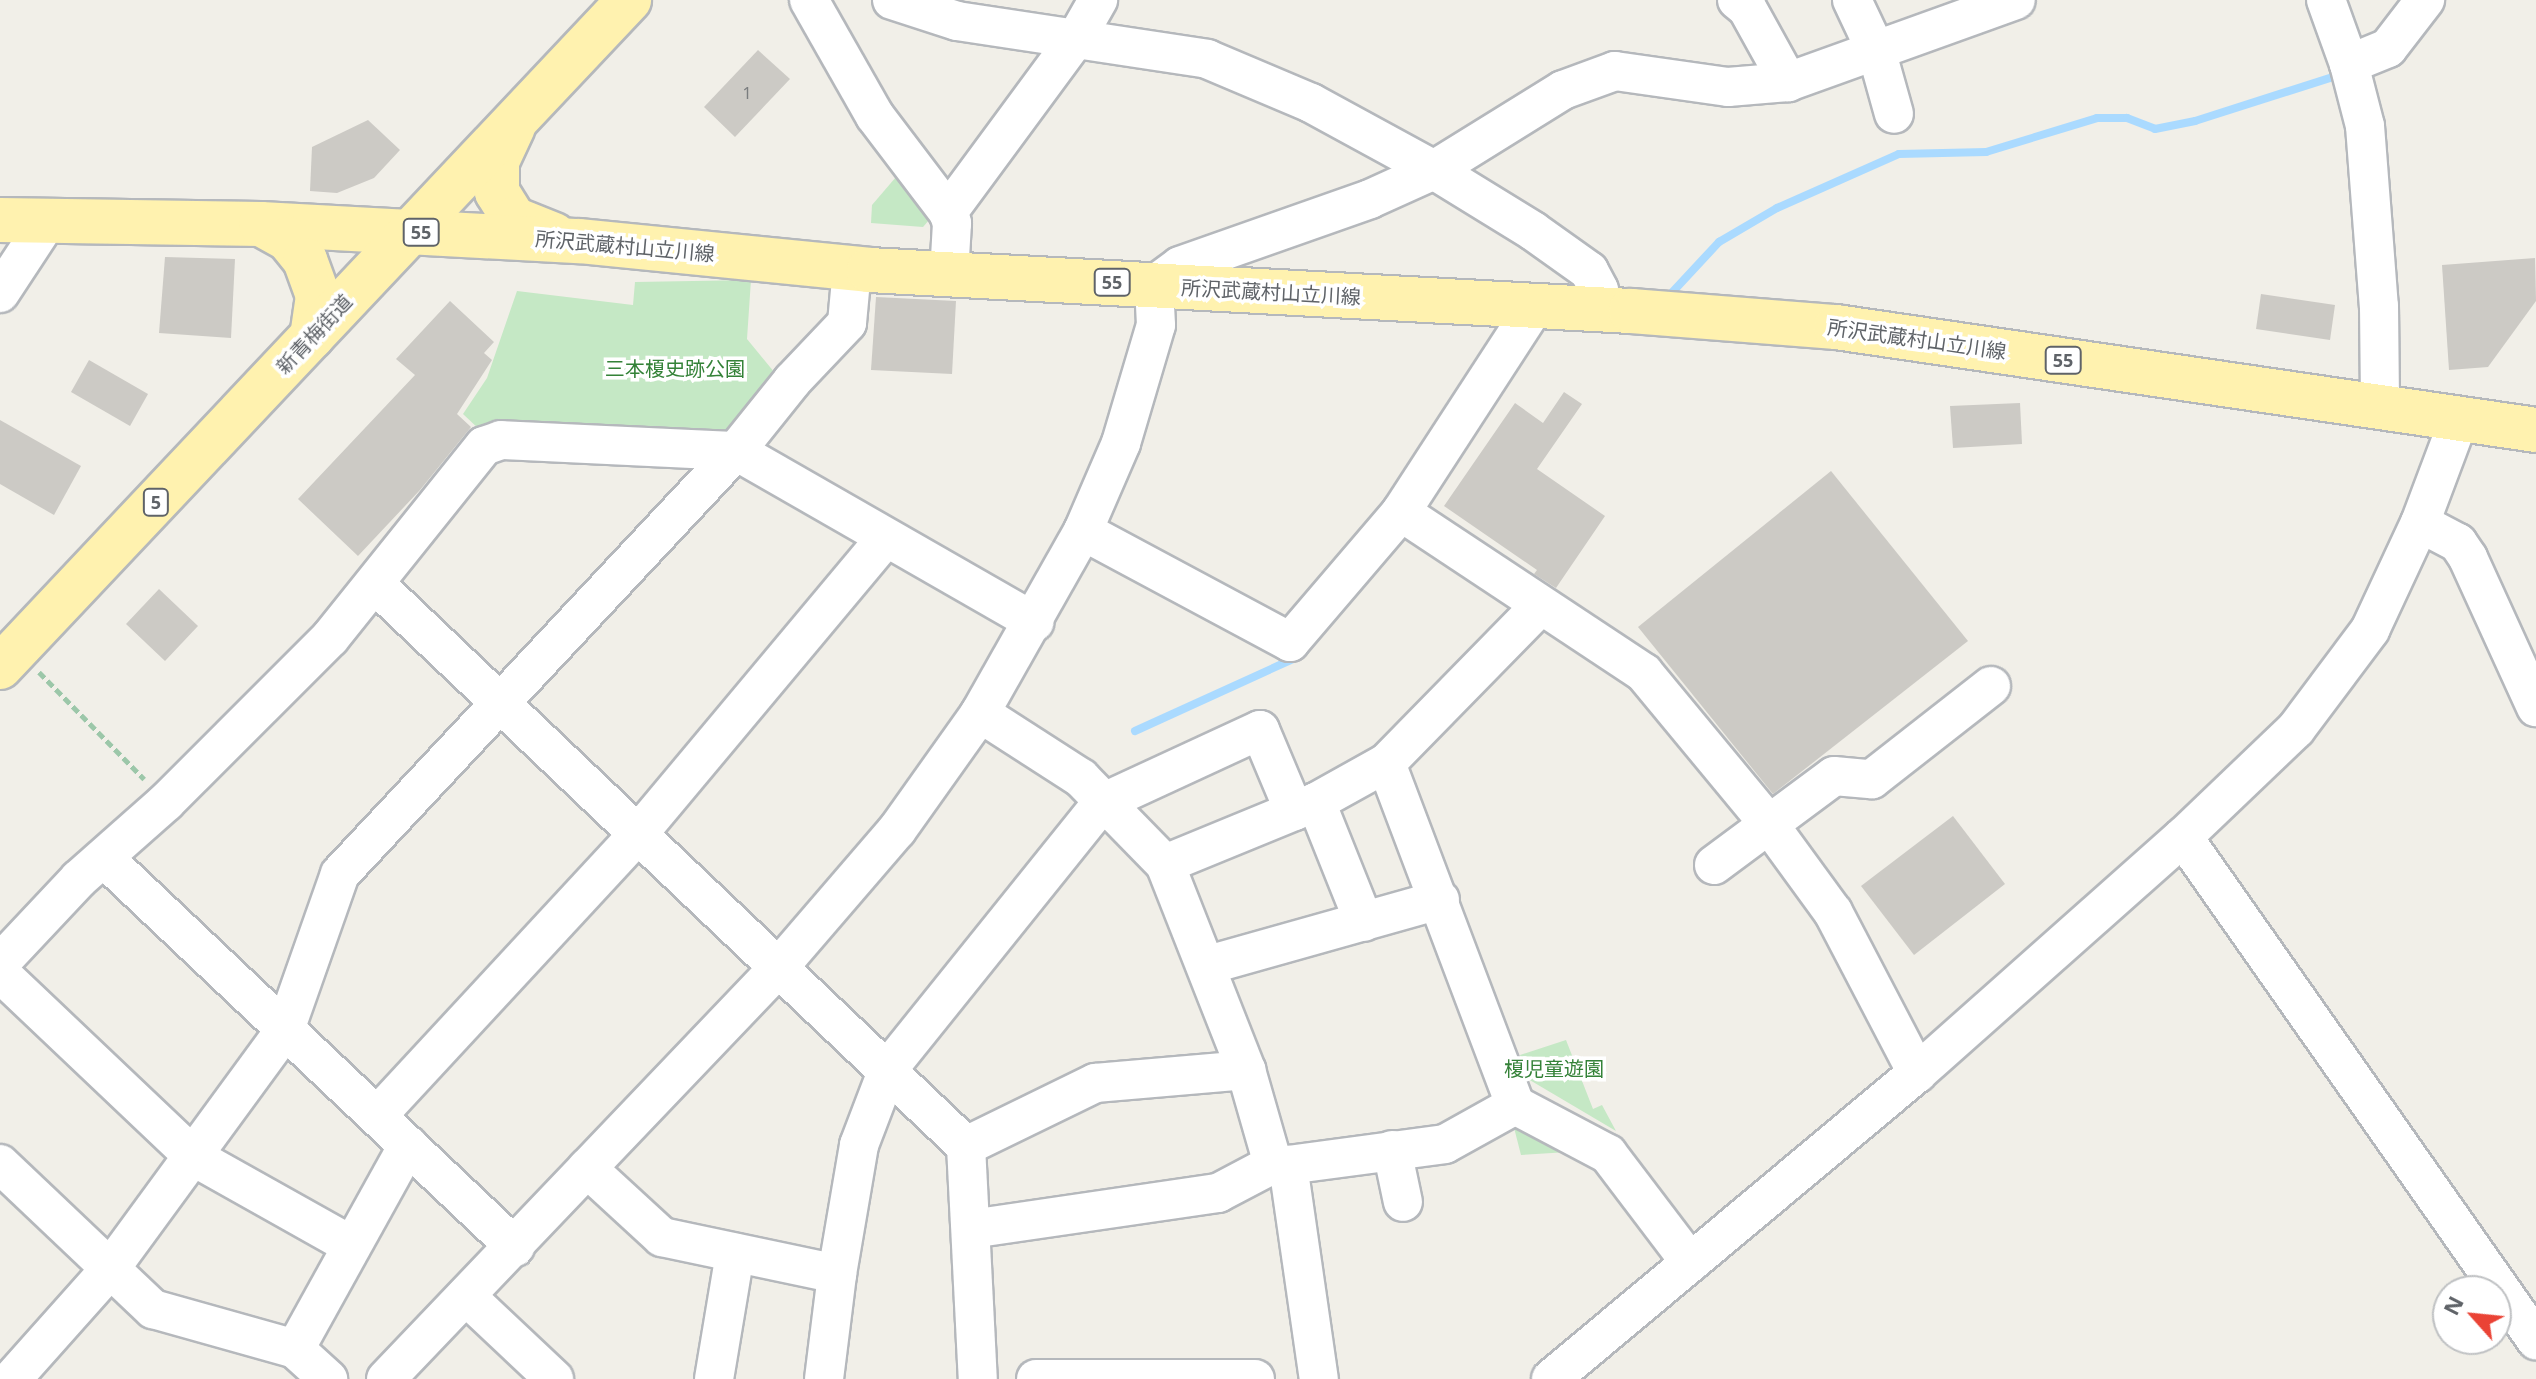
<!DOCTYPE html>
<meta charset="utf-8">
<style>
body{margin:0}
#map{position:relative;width:2536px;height:1379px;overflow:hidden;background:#f1efe8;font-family:"Noto Sans","Noto Sans JP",sans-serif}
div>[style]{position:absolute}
.green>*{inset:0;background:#c5e8c5}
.stream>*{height:8px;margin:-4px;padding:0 4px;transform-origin:4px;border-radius:4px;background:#aadaff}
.building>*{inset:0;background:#cccac5}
.path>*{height:5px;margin-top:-2.5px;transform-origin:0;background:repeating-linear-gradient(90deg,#9cc7a9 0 8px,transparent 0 12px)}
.roads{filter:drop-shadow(2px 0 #b5b8bc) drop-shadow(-2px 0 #b5b8bc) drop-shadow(0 2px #b5b8bc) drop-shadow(0 -2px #b5b8bc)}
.minor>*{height:38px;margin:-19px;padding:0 19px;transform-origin:19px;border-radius:19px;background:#fff}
.major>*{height:44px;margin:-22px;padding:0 22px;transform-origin:22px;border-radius:22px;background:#fff2af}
span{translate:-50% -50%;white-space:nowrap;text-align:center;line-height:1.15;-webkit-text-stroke:7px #fff;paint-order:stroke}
.number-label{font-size:16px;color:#7a7d7f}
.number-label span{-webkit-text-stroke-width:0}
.shield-label span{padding:2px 6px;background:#fff;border:2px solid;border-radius:6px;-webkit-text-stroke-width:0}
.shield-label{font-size:18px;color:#5f6368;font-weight:700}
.street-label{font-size:20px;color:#5f6368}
.park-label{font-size:20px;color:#348238}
.north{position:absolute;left:2432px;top:1275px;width:80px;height:80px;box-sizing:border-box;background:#fff;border:2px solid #bfc1c3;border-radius:50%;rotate:297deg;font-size:22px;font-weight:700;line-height:32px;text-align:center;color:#5f6368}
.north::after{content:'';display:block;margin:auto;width:28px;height:36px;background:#ea4335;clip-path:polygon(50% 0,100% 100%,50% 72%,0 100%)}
</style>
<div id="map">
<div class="green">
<div style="clip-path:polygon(902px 170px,936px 212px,923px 227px,871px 223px,872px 205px)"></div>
<div style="clip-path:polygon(751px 280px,747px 339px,779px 378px,733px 442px,481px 431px,463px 414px,487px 378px,517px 291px,633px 305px,635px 282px)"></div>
<div style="clip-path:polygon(1566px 1040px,1593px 1109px,1602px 1105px,1616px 1131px,1528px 1079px,1520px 1055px)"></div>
<div style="clip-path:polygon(1511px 1116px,1584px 1151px,1521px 1155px)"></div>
</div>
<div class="stream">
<div style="left:1666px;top:299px;width:78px;rotate:-47.1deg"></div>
<div style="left:1719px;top:242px;width:67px;rotate:-30.4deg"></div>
<div style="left:1777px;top:208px;width:133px;rotate:-23.9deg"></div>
<div style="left:1899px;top:154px;width:87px;rotate:-1.3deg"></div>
<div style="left:1986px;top:152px;width:116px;rotate:-17deg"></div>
<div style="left:2097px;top:118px;width:30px"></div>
<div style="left:2127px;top:118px;width:30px;rotate:21deg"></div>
<div style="left:2155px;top:129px;width:41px;rotate:-11.3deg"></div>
<div style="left:2195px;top:121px;width:151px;rotate:-17.7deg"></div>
<div style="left:1135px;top:731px;width:176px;rotate:-24.5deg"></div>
</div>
<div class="building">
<div style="clip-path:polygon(758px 50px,790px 79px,735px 137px,704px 107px)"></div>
<div style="clip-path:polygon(368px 120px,400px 150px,374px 178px,337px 193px,310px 191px,312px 147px)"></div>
<div style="clip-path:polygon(165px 257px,235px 259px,231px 338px,159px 333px)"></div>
<div style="clip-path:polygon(2535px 258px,2536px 301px,2488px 367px,2449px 370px,2442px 265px)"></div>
<div style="clip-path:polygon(2261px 294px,2335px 305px,2330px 340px,2256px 329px)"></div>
<div style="clip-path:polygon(876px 297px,956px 301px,952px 374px,871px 370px)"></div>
<div style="clip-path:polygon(450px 301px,494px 342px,484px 353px,492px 360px,457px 414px,471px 427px,420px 490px,358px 556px,298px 499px,415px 375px,396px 359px)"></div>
<div style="clip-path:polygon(89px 360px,148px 394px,130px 426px,71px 392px)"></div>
<div style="clip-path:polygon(1564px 392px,1582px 404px,1537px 469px,1605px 516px,1556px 588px,1534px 574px,1537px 570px,1444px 506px,1515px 403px,1543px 423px)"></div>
<div style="clip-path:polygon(2020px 403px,2022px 444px,1953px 448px,1950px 406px)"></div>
<div style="clip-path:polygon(0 420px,81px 466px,54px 515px,0 484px)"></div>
<div style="clip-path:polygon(1831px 471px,1968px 641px,1773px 794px,1638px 627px)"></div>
<div style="clip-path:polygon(159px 589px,198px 626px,165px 661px,126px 624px)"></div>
<div style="clip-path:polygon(1953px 816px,2005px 884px,1914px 955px,1861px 886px)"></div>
</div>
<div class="path">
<div style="left:39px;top:672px;width:150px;rotate:45.5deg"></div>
</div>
<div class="roads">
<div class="minor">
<div style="left:809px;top:0;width:133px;rotate:60.4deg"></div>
<div style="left:875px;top:116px;width:121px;rotate:52.8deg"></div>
<div style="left:948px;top:212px;width:12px;rotate:70deg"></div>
<div style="left:952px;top:223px;width:52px;rotate:93.3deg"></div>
<div style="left:892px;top:0;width:68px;rotate:17.9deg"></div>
<div style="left:957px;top:21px;width:253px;rotate:8.6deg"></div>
<div style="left:1207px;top:59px;width:113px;rotate:22.9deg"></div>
<div style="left:1311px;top:103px;width:140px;rotate:28.6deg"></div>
<div style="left:1434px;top:170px;width:116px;rotate:31.6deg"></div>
<div style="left:1533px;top:231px;width:69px;rotate:35.5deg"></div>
<div style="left:1589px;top:271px;width:21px;rotate:62deg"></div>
<div style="left:1599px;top:290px;width:20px;rotate:93deg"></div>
<div style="left:1737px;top:0;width:13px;rotate:39deg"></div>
<div style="left:1747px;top:8px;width:85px;rotate:61deg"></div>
<div style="left:1852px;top:0;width:59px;rotate:64.7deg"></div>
<div style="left:1877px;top:53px;width:63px;rotate:74.4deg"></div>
<div style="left:2326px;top:0;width:68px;rotate:70.2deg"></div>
<div style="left:2349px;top:64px;width:64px;rotate:75.5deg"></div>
<div style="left:2365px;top:126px;width:181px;rotate:85.6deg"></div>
<div style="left:2379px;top:306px;width:100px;rotate:89.4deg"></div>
<div style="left:2349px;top:64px;width:42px;rotate:-22.3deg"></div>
<div style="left:2388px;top:48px;width:61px;rotate:-52.4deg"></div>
<div style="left:948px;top:212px;width:217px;rotate:-53.6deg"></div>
<div style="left:1077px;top:37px;width:43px;rotate:-60.4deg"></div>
<div style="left:0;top:293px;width:87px;rotate:-56.7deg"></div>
<div style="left:1401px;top:512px;width:291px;rotate:33.5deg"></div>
<div style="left:1644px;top:673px;width:195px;rotate:50.4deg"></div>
<div style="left:1768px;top:823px;width:110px;rotate:53.9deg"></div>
<div style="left:1833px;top:912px;width:182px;rotate:62.4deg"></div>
<div style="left:2420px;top:523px;width:43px;rotate:27.8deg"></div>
<div style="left:2458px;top:543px;width:18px;rotate:56deg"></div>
<div style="left:2468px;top:558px;width:164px;rotate:65.5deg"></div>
<div style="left:1083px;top:531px;width:235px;rotate:28.2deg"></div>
<div style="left:1290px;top:642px;width:171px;rotate:-49.5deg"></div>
<div style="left:1401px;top:512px;width:246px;rotate:-57deg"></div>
<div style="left:375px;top:584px;width:816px;rotate:43.56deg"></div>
<div style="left:966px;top:1146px;width:233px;rotate:87.1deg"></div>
<div style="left:1540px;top:606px;width:220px;rotate:134.4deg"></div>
<div style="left:1386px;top:763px;width:366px;rotate:69.3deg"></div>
<div style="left:1515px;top:1105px;width:105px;rotate:27.8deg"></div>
<div style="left:1608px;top:1154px;width:136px;rotate:52.8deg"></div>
<div style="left:980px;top:713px;width:120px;rotate:32.8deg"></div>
<div style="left:1081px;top:778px;width:120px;rotate:45.7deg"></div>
<div style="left:1165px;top:864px;width:221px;rotate:68.5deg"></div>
<div style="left:1246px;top:1070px;width:98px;rotate:74deg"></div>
<div style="left:1273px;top:1164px;width:15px;rotate:4deg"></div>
<div style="left:1288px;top:1165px;width:216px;rotate:81.8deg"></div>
<div style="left:1316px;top:802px;width:129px;rotate:68.2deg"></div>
<div style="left:2183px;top:837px;width:615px;rotate:54.94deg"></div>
<div style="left:104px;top:858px;width:566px;rotate:43.42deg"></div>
<div style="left:1165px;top:864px;width:163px;rotate:-22.3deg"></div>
<div style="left:1316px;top:802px;width:80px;rotate:-29.1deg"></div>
<div style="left:1714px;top:865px;width:149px;rotate:-36.6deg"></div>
<div style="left:1834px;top:776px;width:38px;rotate:5deg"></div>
<div style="left:1872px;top:779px;width:151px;rotate:-38deg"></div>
<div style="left:0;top:963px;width:115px;rotate:-46.8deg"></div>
<div style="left:79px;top:879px;width:116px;rotate:-41.5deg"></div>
<div style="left:166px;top:802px;width:232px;rotate:-45deg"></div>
<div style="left:330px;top:638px;width:246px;rotate:-51.3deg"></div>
<div style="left:484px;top:446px;width:18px;rotate:-19deg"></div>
<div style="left:501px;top:440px;width:235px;rotate:2.7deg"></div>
<div style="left:736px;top:451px;width:344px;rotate:29.8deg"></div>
<div style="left:1208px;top:965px;width:241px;rotate:-15.7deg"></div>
<div style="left:0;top:973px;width:267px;rotate:43.5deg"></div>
<div style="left:194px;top:1157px;width:180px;rotate:29.3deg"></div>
<div style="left:377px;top:1116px;width:384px;rotate:-47.2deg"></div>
<div style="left:638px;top:834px;width:385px;rotate:-50.1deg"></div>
<div style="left:966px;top:1146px;width:144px;rotate:-26deg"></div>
<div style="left:1095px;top:1083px;width:152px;rotate:-4.9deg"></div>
<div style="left:1392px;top:1150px;width:53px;rotate:78.1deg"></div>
<div style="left:0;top:1164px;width:211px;rotate:43.5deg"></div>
<div style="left:153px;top:1309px;width:148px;rotate:15.7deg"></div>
<div style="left:295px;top:1349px;width:45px;rotate:42.3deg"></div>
<div style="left:1288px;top:1165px;width:158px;rotate:-7.6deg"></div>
<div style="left:1445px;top:1144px;width:80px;rotate:-29.1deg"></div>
<div style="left:587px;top:1168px;width:102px;rotate:42.6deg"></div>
<div style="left:662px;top:1237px;width:179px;rotate:11.9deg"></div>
<div style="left:971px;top:1229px;width:250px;rotate:-8.3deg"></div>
<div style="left:1218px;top:1193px;width:62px;rotate:-27.8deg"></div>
<div style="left:466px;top:1296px;width:121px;rotate:43.3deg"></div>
<div style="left:295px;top:1349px;width:233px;rotate:-61deg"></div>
<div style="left:12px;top:1379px;width:147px;rotate:-48.3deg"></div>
<div style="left:110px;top:1269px;width:296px;rotate:-53.8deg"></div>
<div style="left:285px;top:1030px;width:165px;rotate:-70.6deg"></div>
<div style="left:340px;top:874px;width:579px;rotate:-46.89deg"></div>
<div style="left:736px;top:451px;width:90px;rotate:-51.3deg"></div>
<div style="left:792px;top:381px;width:80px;rotate:-46.5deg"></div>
<div style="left:847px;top:323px;width:54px;rotate:-84.7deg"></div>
<div style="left:386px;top:1379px;width:569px;rotate:-46.35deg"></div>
<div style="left:779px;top:967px;width:181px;rotate:-49.3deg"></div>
<div style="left:897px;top:830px;width:143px;rotate:-54.6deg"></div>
<div style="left:980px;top:713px;width:209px;rotate:-60.5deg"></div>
<div style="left:1083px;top:531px;width:96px;rotate:-66.6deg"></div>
<div style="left:1121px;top:443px;width:123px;rotate:-73.5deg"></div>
<div style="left:1156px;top:325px;width:40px;rotate:-92.9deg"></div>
<div style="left:1154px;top:285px;width:32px;rotate:-36deg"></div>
<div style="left:1180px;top:266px;width:201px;rotate:-19.4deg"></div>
<div style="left:1370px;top:199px;width:70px;rotate:-24.4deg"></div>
<div style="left:1434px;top:170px;width:152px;rotate:-31.8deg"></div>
<div style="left:1563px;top:90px;width:55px;rotate:-20.1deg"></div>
<div style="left:1615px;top:71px;width:114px;rotate:8.1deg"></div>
<div style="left:1728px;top:87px;width:60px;rotate:-4.8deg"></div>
<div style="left:1788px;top:82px;width:242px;rotate:-19.8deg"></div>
<div style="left:714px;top:1379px;width:128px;rotate:-80.5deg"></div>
<div style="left:824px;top:1379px;width:106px;rotate:-82.9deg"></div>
<div style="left:837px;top:1274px;width:131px;rotate:-80.3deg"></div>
<div style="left:859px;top:1145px;width:81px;rotate:-69.1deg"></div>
<div style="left:888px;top:1069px;width:341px;rotate:-51.2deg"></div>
<div style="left:1102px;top:803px;width:174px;rotate:-24.8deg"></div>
<div style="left:1260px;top:730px;width:88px;rotate:67.2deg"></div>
<div style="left:1036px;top:1379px;width:219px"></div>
<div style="left:1551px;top:1379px;width:477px;rotate:-39.9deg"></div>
<div style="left:1917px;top:1073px;width:356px;rotate:-41.6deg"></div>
<div style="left:2183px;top:837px;width:156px;rotate:-43.7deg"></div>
<div style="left:2296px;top:729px;width:124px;rotate:-53.2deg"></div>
<div style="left:2370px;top:630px;width:118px;rotate:-65deg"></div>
<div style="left:2420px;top:523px;width:111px;rotate:-69.4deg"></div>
</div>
<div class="major">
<div style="left:513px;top:127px;width:38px;rotate:115deg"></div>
<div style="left:497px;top:162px;width:30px;rotate:90deg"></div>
<div style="left:497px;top:192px;width:32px;rotate:58deg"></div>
<div style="left:514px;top:219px;width:43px;rotate:21.8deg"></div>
<div style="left:0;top:220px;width:261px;rotate:0.9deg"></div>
<div style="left:261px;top:224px;width:319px;rotate:3.1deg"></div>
<div style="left:580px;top:241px;width:290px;rotate:5.7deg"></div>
<div style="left:869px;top:270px;width:763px;rotate:3.08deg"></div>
<div style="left:1631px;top:311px;width:206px;rotate:4.5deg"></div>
<div style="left:1836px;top:327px;width:708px;rotate:8.37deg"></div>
<div style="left:261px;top:224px;width:31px;rotate:29deg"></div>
<div style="left:288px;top:239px;width:27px;rotate:51deg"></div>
<div style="left:305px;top:260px;width:38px;rotate:70deg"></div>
<div style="left:318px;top:296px;width:41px;rotate:98.3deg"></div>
<div style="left:0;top:667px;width:917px;rotate:-46.68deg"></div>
</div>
</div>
<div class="number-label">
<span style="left:747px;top:93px">1</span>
</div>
<div class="shield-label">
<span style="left:421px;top:232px">55</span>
<span style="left:1112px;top:282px">55</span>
<span style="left:2063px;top:360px">55</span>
<span style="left:156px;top:502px">5</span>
</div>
<div class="street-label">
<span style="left:625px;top:246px;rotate:5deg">所沢武蔵村山立川線</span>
<span style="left:1271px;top:292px;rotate:3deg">所沢武蔵村山立川線</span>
<span style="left:314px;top:334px;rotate:-47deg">新青梅街道</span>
<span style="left:1917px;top:339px;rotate:8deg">所沢武蔵村山立川線</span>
</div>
<div class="park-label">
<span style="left:675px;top:368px">三本榎史跡公園</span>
<span style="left:1554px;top:1068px">榎児童遊園</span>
</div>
<div class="north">N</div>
</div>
